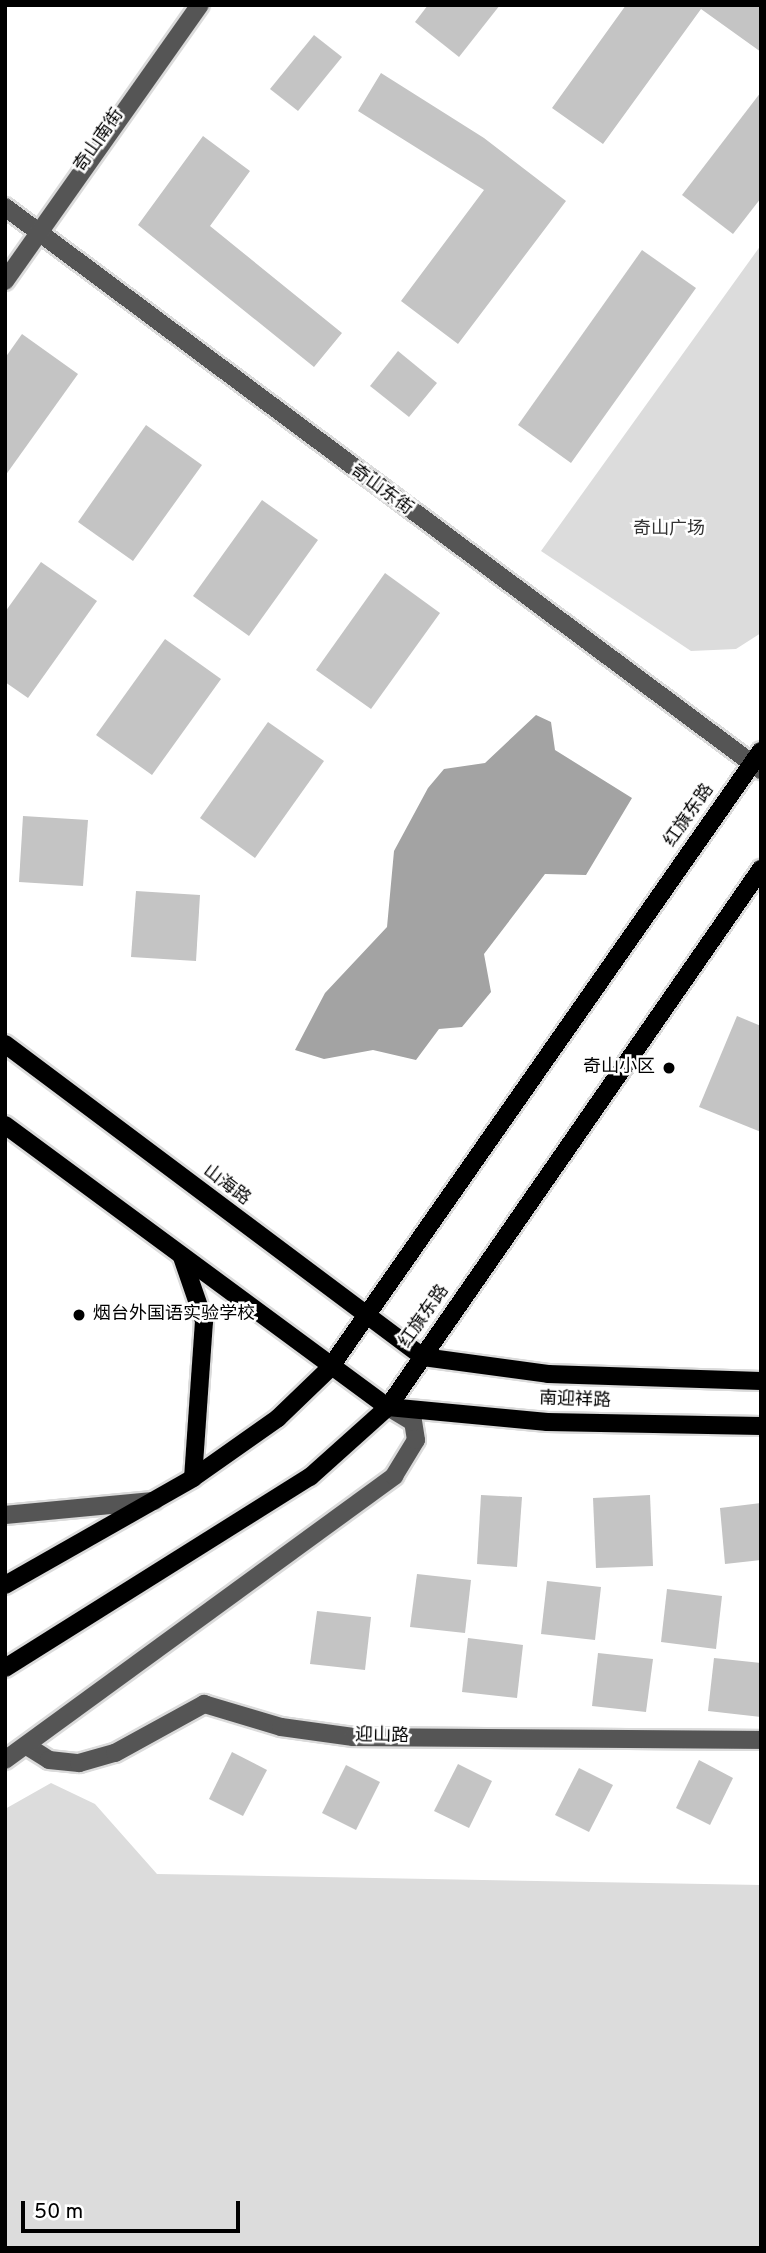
<!DOCTYPE html>
<meta charset="utf-8">
<style>
body{margin:0}
#map{position:relative;width:766px;height:2253px;overflow:hidden;background:#fff;font-family:Overpass,"Noto Sans SC",sans-serif}
div>[style]{position:absolute}
.green>*{inset:0;background:#dcdcdc}
.water>*{inset:0;background:#a3a3a3}
.building>*{inset:0;background:#c4c4c4}
.roads{filter:drop-shadow(2px 0 #dbdbdb) drop-shadow(-2px 0 #dbdbdb) drop-shadow(0 2px #dbdbdb) drop-shadow(0 -2px #dbdbdb)}
.minor>*{height:18px;margin:-9px;padding:0 9px;transform-origin:9px;border-radius:9px;background:#555}
.major>*{height:18px;margin:-9px;padding:0 9px;transform-origin:9px;border-radius:9px;background:#000}
.dots>*{width:19px;height:19px;translate:-50% -50%;box-sizing:border-box;border:4px solid #fff;border-radius:50%}
span{translate:-50% -50%;white-space:nowrap;text-align:center;line-height:1.15;-webkit-text-stroke:5px #fff;paint-order:stroke}
.street-label{font-size:18px;color:#000}
.park-label{font-size:18px;color:#333}
.poi-label{font-size:18px;color:#000}
.right{translate:-100% -50%;text-align:right}
.left{translate:0 -50%;text-align:left}
.frame{position:absolute;inset:0;border:7px solid #000;pointer-events:none}
.scale{position:absolute;left:21px;top:2201px;width:219px;height:32px;box-sizing:border-box;border:4px solid #000;border-top:0;padding-left:9px;font-size:21px;line-height:24px;white-space:nowrap;color:#000;-webkit-text-stroke:5px #fff;paint-order:stroke}
</style>
<div id="map">
<div class="green">
<div style="clip-path:polygon(761px 245px,761px 633px,736px 649px,691px 651px,541px 551px)"></div>
<div style="clip-path:polygon(51px 1783px,95px 1804px,157px 1874px,761px 1885px,761px 2248px,5px 2248px,5px 1809px)"></div>
</div>
<div class="water">
<div style="clip-path:polygon(536px 715px,551px 722px,555px 750px,632px 798px,586px 875px,545px 874px,484px 954px,491px 992px,462px 1027px,439px 1029px,416px 1060px,373px 1050px,324px 1059px,295px 1050px,325px 993px,387px 927px,394px 851px,428px 788px,444px 769px,485px 763px)"></div>
</div>
<div class="building">
<div style="clip-path:polygon(428px 5px,500px 5px,459px 57px,415px 22px)"></div>
<div style="clip-path:polygon(626px 5px,761px 5px,761px 52px,701px 9px,603px 144px,552px 108px)"></div>
<div style="clip-path:polygon(314px 35px,342px 57px,298px 111px,270px 89px)"></div>
<div style="clip-path:polygon(381px 73px,484px 138px,566px 201px,458px 344px,401px 301px,484px 190px,358px 111px)"></div>
<div style="clip-path:polygon(761px 92px,761px 198px,733px 234px,682px 195px)"></div>
<div style="clip-path:polygon(203px 136px,250px 171px,210px 226px,342px 333px,314px 367px,138px 225px)"></div>
<div style="clip-path:polygon(642px 250px,696px 288px,571px 463px,518px 425px)"></div>
<div style="clip-path:polygon(22px 334px,78px 374px,5px 476px,5px 358px)"></div>
<div style="clip-path:polygon(398px 351px,437px 383px,409px 417px,370px 386px)"></div>
<div style="clip-path:polygon(146px 425px,202px 465px,133px 561px,78px 522px)"></div>
<div style="clip-path:polygon(262px 500px,318px 540px,249px 636px,193px 596px)"></div>
<div style="clip-path:polygon(41px 562px,97px 601px,28px 698px,5px 682px,5px 612px)"></div>
<div style="clip-path:polygon(385px 573px,440px 613px,371px 709px,316px 670px)"></div>
<div style="clip-path:polygon(165px 639px,221px 679px,152px 775px,96px 735px)"></div>
<div style="clip-path:polygon(268px 722px,324px 761px,255px 858px,200px 818px)"></div>
<div style="clip-path:polygon(23px 816px,88px 820px,83px 886px,19px 882px)"></div>
<div style="clip-path:polygon(136px 891px,200px 895px,196px 961px,131px 957px)"></div>
<div style="clip-path:polygon(737px 1016px,761px 1026px,761px 1132px,699px 1107px)"></div>
<div style="clip-path:polygon(481px 1495px,522px 1497px,517px 1567px,477px 1564px)"></div>
<div style="clip-path:polygon(650px 1495px,653px 1566px,596px 1568px,593px 1498px)"></div>
<div style="clip-path:polygon(761px 1503px,761px 1560px,725px 1564px,720px 1508px)"></div>
<div style="clip-path:polygon(417px 1574px,471px 1580px,465px 1633px,410px 1627px)"></div>
<div style="clip-path:polygon(547px 1581px,601px 1587px,595px 1640px,541px 1634px)"></div>
<div style="clip-path:polygon(667px 1589px,722px 1596px,716px 1649px,661px 1642px)"></div>
<div style="clip-path:polygon(317px 1611px,371px 1617px,365px 1670px,310px 1664px)"></div>
<div style="clip-path:polygon(468px 1638px,523px 1645px,517px 1698px,462px 1692px)"></div>
<div style="clip-path:polygon(598px 1653px,653px 1659px,646px 1712px,592px 1706px)"></div>
<div style="clip-path:polygon(714px 1658px,761px 1663px,761px 1717px,708px 1711px)"></div>
<div style="clip-path:polygon(232px 1752px,267px 1770px,243px 1816px,209px 1799px)"></div>
<div style="clip-path:polygon(699px 1760px,733px 1778px,710px 1825px,676px 1808px)"></div>
<div style="clip-path:polygon(458px 1764px,492px 1781px,469px 1828px,434px 1811px)"></div>
<div style="clip-path:polygon(346px 1765px,380px 1782px,356px 1830px,322px 1813px)"></div>
<div style="clip-path:polygon(579px 1768px,613px 1785px,589px 1832px,555px 1815px)"></div>
</div>
<div class="roads">
<div class="minor">
<div style="left:5px;top:207px;width:943px;rotate:36.68deg"></div>
<div style="left:5px;top:281px;width:338px;rotate:-54.8deg"></div>
<div style="left:5px;top:1515px;width:150px;rotate:-5.4deg"></div>
<div style="left:27px;top:1746px;width:26px;rotate:32deg"></div>
<div style="left:49px;top:1760px;width:30px;rotate:6deg"></div>
<div style="left:79px;top:1763px;width:37px;rotate:-16deg"></div>
<div style="left:115px;top:1753px;width:102px;rotate:-28.8deg"></div>
<div style="left:204px;top:1704px;width:80px;rotate:16.6deg"></div>
<div style="left:281px;top:1727px;width:73px;rotate:7.9deg"></div>
<div style="left:353px;top:1737px;width:408px;rotate:0.4deg"></div>
<div style="left:5px;top:1760px;width:482px;rotate:-36.1deg"></div>
<div style="left:394px;top:1476px;width:42px;rotate:-58.6deg"></div>
<div style="left:416px;top:1440px;width:18px;rotate:-99deg"></div>
<div style="left:413px;top:1422px;width:29px;rotate:-149deg"></div>
</div>
<div class="major">
<div style="left:5px;top:1044px;width:522px;rotate:36.83deg"></div>
<div style="left:423px;top:1357px;width:126px;rotate:7.7deg"></div>
<div style="left:548px;top:1374px;width:213px;rotate:1.9deg"></div>
<div style="left:5px;top:1125px;width:476px;rotate:36.4deg"></div>
<div style="left:388px;top:1407px;width:160px;rotate:5.4deg"></div>
<div style="left:547px;top:1422px;width:214px;rotate:1.1deg"></div>
<div style="left:182px;top:1257px;width:68px;rotate:71deg"></div>
<div style="left:204px;top:1321px;width:157px;rotate:94deg"></div>
<div style="left:5px;top:1585px;width:216px;rotate:-29.6deg"></div>
<div style="left:193px;top:1478px;width:104px;rotate:-35.2deg"></div>
<div style="left:278px;top:1418px;width:71px;rotate:-43.9deg"></div>
<div style="left:329px;top:1369px;width:754px;rotate:-55.05deg"></div>
<div style="left:5px;top:1668px;width:360px;rotate:-32.1deg"></div>
<div style="left:310px;top:1477px;width:105px;rotate:-41.9deg"></div>
<div style="left:388px;top:1407px;width:655px;rotate:-55.27deg"></div>
</div>
</div>
<div class="dots">
<div style="left:669px;top:1068px;background:#000"></div>
<div style="left:79px;top:1315px;background:#000"></div>
</div>
<div class="street-label">
<span style="left:100px;top:141px;rotate:-55deg">奇山南街</span>
<span style="left:381px;top:491px;rotate:36deg">奇山东街</span>
<span style="left:690px;top:816px;rotate:-55deg">红旗东路</span>
<span style="left:226px;top:1186px;rotate:37deg">山海路</span>
<span style="left:425px;top:1317px;rotate:-55deg">红旗东路</span>
<span style="left:575px;top:1401px;rotate:2deg">南迎祥路</span>
<span style="left:382px;top:1737px;rotate:1deg">迎山路</span>
</div>
<div class="park-label">
<span style="left:669px;top:530px">奇山广场</span>
</div>
<div class="poi-label">
<span class="right" style="left:655px;top:1068px">奇山小区</span>
<span class="left" style="left:93px;top:1315px">烟台外国语实验学校</span>
</div>
<div class="frame"></div>
<div class="scale">50 m</div>
</div>
